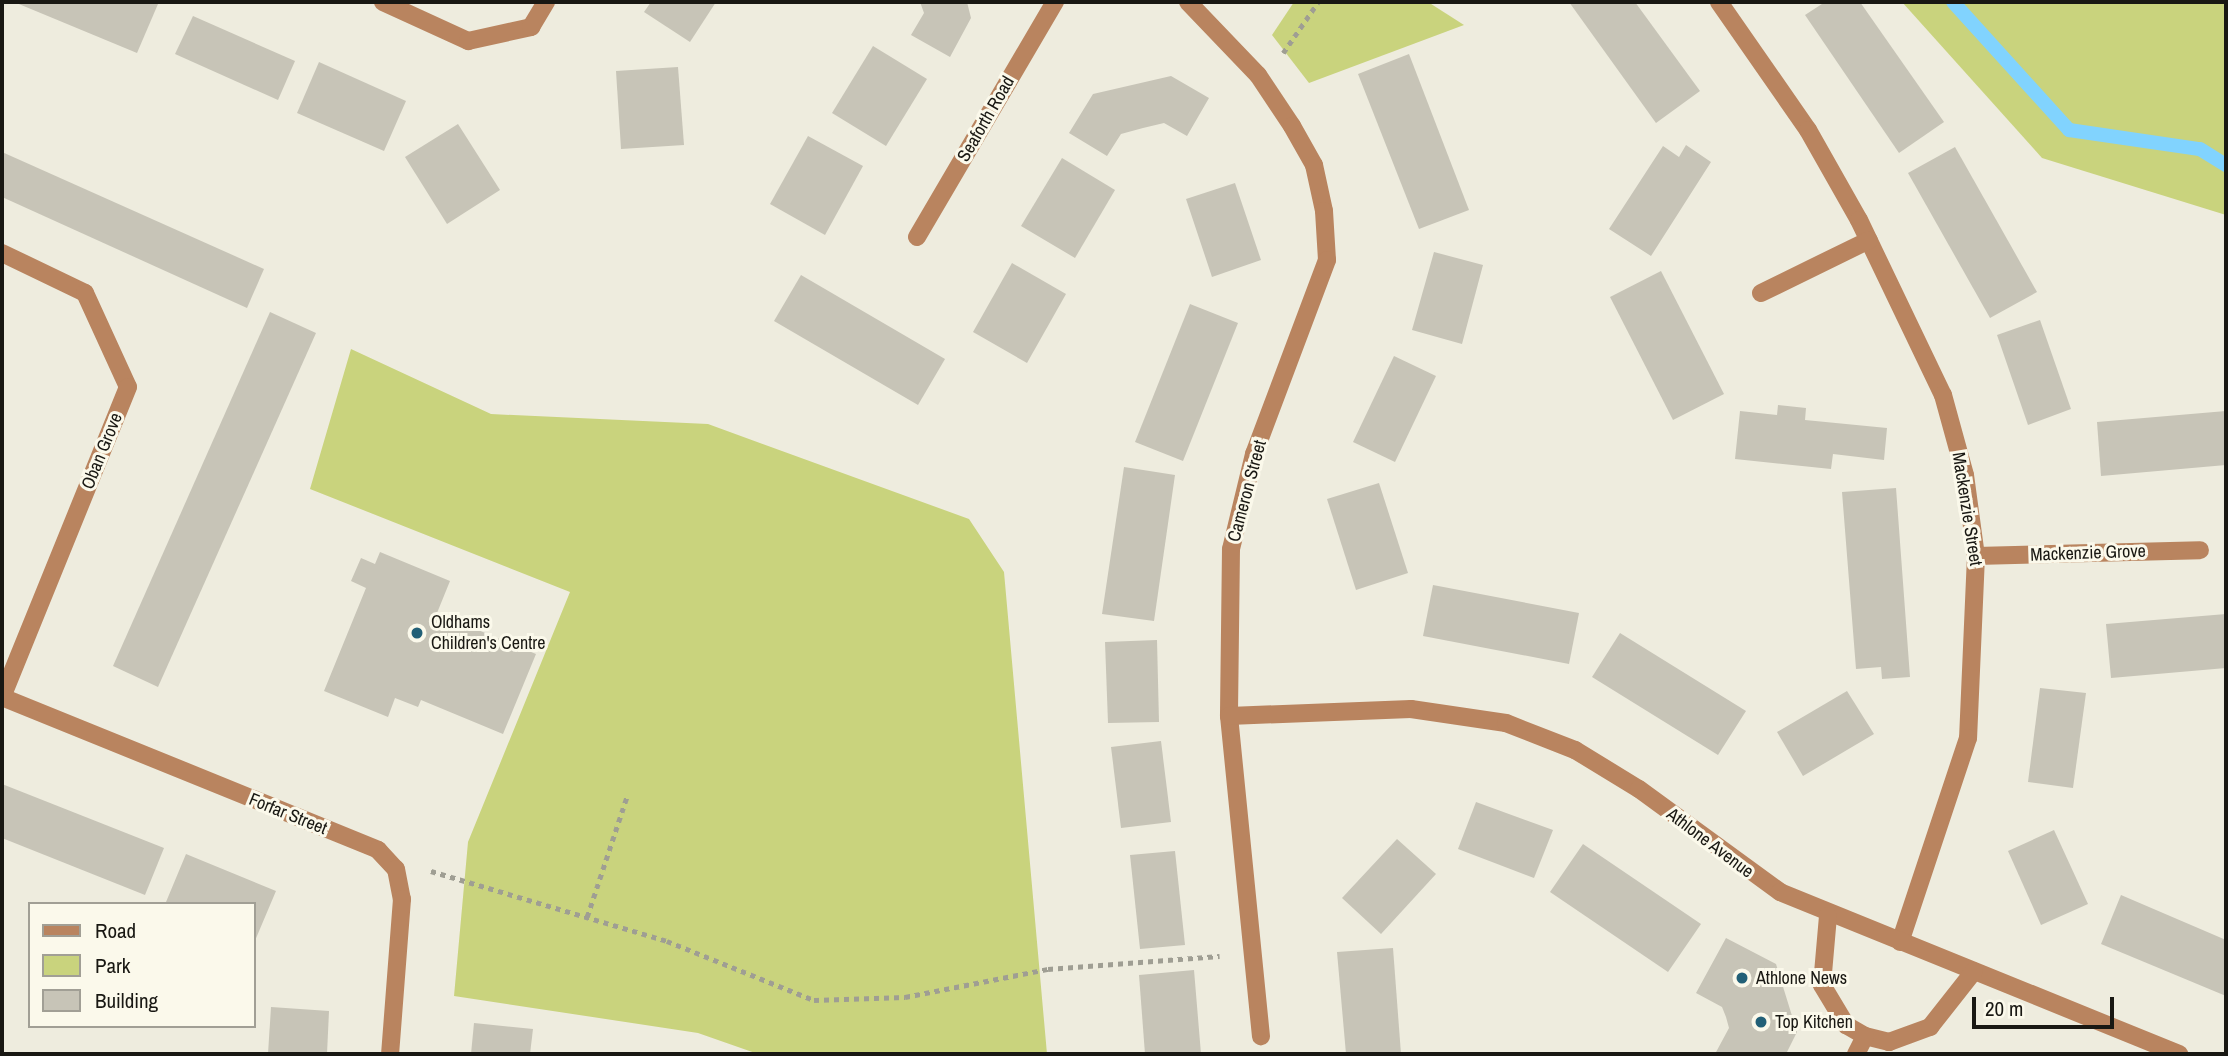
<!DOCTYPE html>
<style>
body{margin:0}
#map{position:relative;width:2228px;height:1056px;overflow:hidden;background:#eeecde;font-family:"Archivo Narrow",sans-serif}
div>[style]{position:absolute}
.green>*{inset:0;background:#c9d37d}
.stream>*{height:14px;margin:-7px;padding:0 7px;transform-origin:7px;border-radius:7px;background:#81d3fe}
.building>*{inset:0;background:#c7c4b7}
.path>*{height:4.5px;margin-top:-2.25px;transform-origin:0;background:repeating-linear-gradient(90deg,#9f9e93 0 5px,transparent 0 10px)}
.minor>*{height:18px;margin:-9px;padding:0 9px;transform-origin:9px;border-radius:9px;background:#b9845f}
.dots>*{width:19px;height:19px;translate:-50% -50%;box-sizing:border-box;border:4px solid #fbf9eb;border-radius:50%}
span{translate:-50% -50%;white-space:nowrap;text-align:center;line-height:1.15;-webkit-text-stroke:6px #fbf9eb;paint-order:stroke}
.street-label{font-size:18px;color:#191813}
.poi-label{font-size:18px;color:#191813}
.left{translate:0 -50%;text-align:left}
.frame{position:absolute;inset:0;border:4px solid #191813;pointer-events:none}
.legend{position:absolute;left:28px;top:902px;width:228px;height:126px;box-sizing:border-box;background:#fbf9eb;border:2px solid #a19f95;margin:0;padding:9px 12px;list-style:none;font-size:21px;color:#191813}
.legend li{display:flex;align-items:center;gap:14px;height:35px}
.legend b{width:35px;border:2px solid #a19f95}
.scale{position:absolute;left:1972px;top:997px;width:142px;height:32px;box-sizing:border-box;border:4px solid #191813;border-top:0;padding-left:9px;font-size:21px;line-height:24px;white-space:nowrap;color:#191813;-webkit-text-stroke:5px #fbf9eb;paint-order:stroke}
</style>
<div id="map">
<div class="green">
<div style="clip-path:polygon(1294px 2px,1428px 2px,1464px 25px,1309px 83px,1272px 35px)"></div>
<div style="clip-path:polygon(1902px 2px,2226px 2px,2226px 215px,2042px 158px)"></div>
<div style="clip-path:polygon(351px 349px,491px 414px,708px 424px,969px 519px,1004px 572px,1047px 1054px,758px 1054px,698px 1033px,454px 996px,468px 842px,570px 592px,310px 489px)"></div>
</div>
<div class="stream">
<div style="left:1953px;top:2px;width:173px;rotate:47.8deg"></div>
<div style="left:2069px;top:130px;width:132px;rotate:8.3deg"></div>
<div style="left:2200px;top:149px;width:31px;rotate:32deg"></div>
</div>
<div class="building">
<div style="clip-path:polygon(14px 2px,153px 2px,158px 4px,137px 53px)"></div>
<div style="clip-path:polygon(651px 2px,716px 2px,690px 42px,644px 12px)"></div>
<div style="clip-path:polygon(920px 2px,967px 2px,971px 18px,950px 57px,911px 35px,924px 13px)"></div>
<div style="clip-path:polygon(1569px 2px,1635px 2px,1700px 91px,1656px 123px)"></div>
<div style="clip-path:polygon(1825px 2px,1860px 2px,1944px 122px,1899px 153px,1805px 15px)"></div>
<div style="clip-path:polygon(193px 16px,295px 61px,278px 100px,175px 54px)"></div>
<div style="clip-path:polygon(873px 46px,927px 79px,886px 146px,832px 113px)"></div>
<div style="clip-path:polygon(1409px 54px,1469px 210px,1419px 229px,1358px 74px)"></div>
<div style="clip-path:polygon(319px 62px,406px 101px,384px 151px,297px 113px)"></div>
<div style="clip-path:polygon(678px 67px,684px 145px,621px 149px,616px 71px)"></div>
<div style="clip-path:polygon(1171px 76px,1209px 98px,1187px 136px,1164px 123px,1143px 128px,1121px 134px,1107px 156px,1069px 133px,1093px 94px)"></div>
<div style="clip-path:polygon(458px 124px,500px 190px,447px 224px,405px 157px)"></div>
<div style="clip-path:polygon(808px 136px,863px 166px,825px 235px,770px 204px)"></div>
<div style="clip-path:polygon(1686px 145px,1711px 162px,1651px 256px,1609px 229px,1663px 146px,1679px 157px)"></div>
<div style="clip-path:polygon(1955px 147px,2037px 292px,1990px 318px,1908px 173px)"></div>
<div style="clip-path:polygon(2px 152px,264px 269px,247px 308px,2px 197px)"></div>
<div style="clip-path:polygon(1062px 158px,1115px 190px,1075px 258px,1021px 226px)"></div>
<div style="clip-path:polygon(1235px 183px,1261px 260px,1212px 277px,1186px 199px)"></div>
<div style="clip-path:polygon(1434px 252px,1483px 265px,1462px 344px,1412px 330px)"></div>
<div style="clip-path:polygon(1012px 263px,1066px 294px,1027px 363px,973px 332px)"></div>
<div style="clip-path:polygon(1661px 271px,1724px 394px,1673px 420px,1610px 297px)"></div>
<div style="clip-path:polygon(801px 275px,945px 359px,918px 405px,774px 321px)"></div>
<div style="clip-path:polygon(1190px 304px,1238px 323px,1183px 461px,1135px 442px)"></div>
<div style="clip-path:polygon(270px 312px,316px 333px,158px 687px,113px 666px)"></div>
<div style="clip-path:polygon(2040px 320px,2071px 409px,2028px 425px,1997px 335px)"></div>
<div style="clip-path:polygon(1394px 356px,1436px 376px,1395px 462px,1353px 442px)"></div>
<div style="clip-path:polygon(1778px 405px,1806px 408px,1805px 420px,1887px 428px,1884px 460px,1833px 454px,1831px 469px,1735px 459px,1740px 411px,1777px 415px)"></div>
<div style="clip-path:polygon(2226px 411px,2226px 465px,2101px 476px,2097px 422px)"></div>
<div style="clip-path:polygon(1124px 467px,1175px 475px,1154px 621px,1102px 614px)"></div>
<div style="clip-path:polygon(1379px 483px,1408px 573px,1356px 590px,1327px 499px)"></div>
<div style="clip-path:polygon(1896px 488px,1910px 677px,1882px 679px,1881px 667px,1856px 669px,1842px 492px)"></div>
<div style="clip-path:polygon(380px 552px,450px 581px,437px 613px,536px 654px,503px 734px,421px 700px,418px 707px,395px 698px,388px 717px,324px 691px,366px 588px,351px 581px,361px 558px,375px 564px)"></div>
<div style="clip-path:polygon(1433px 585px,1579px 613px,1569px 664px,1423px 636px)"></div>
<div style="clip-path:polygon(2226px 614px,2226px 668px,2111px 678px,2106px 624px)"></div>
<div style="clip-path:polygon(1620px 633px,1746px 711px,1718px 755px,1592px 677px)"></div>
<div style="clip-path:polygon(1157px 640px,1159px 722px,1108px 723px,1105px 642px)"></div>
<div style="clip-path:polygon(2040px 688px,2086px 693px,2073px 788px,2028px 782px)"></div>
<div style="clip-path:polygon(1847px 691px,1874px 734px,1803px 776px,1777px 732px)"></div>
<div style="clip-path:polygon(1161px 741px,1171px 822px,1121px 828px,1111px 747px)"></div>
<div style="clip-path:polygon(2px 784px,164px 848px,145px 895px,2px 838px)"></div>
<div style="clip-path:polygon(1476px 802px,1553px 830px,1534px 878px,1458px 849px)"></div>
<div style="clip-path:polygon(2054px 830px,2088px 904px,2041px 925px,2008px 851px)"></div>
<div style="clip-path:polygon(1397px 839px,1436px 874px,1381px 934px,1342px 898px)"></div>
<div style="clip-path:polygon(1583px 844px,1701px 924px,1668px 972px,1550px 892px)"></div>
<div style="clip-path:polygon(1175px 851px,1185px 945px,1140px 949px,1130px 855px)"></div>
<div style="clip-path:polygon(186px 854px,276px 891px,254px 943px,254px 904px,166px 902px)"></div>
<div style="clip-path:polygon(2121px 895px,2226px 940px,2226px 996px,2101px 944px)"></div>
<div style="clip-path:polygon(1726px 938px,1776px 964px,1797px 1032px,1786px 1054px,1715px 1054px,1729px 1028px,1726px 1017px,1722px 1007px,1696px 993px)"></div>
<div style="clip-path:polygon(1393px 948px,1401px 1054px,1346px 1054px,1337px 952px)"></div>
<div style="clip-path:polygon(1194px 970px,1201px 1054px,1145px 1054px,1139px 975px)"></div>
<div style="clip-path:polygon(271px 1007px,329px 1011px,327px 1054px,268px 1054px)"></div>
<div style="clip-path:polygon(474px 1023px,533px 1029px,530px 1054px,471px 1054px)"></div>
</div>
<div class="path">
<div style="left:1283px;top:53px;width:62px;rotate:-55.5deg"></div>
<div style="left:431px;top:871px;width:246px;rotate:16.5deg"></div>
<div style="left:667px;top:941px;width:158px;rotate:21.9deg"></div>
<div style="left:814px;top:1000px;width:91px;rotate:-1.9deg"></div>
<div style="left:905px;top:997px;width:146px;rotate:-11.1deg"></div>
<div style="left:1048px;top:969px;width:172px;rotate:-4.3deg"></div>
<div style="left:587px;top:917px;width:127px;rotate:-71.7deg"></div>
</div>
<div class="minor">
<div style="left:383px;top:2px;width:94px;rotate:24.6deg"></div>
<div style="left:468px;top:41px;width:65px;rotate:-12.5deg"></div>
<div style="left:531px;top:27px;width:29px;rotate:-59deg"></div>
<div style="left:1188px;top:2px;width:101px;rotate:46.2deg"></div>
<div style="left:1258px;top:75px;width:61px;rotate:56.3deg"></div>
<div style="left:1292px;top:126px;width:45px;rotate:60.6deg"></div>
<div style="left:1314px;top:165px;width:47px;rotate:77.7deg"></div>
<div style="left:1324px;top:211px;width:49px;rotate:86.5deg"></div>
<div style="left:1327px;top:260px;width:207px;rotate:110.6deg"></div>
<div style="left:1254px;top:454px;width:98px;rotate:103.6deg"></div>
<div style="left:1231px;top:549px;width:167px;rotate:90.7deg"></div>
<div style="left:1229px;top:716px;width:322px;rotate:84.3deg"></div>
<div style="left:1719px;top:2px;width:156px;rotate:55.2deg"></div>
<div style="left:1808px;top:130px;width:103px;rotate:60.5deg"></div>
<div style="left:1859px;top:220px;width:194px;rotate:64.4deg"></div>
<div style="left:1943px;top:395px;width:83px;rotate:74.6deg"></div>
<div style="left:1965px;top:475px;width:82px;rotate:82.3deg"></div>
<div style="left:1976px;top:556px;width:182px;rotate:92.5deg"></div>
<div style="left:1968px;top:738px;width:215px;rotate:108.4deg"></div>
<div style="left:917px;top:237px;width:273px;rotate:-59.6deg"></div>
<div style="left:2px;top:253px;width:92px;rotate:25.7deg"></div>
<div style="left:85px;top:293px;width:103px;rotate:65.4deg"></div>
<div style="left:128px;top:387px;width:335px;rotate:112.1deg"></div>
<div style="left:1761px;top:293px;width:120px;rotate:-26.1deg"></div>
<div style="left:1976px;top:556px;width:224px;rotate:-1.5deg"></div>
<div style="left:2px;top:697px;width:406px;rotate:22.1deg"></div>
<div style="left:378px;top:850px;width:26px;rotate:47deg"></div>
<div style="left:396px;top:869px;width:31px;rotate:79deg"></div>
<div style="left:402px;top:899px;width:155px;rotate:94.4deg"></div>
<div style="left:1229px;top:716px;width:182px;rotate:-2.2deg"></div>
<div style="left:1411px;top:709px;width:96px;rotate:8.4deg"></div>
<div style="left:1506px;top:723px;width:74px;rotate:21.4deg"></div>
<div style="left:1575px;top:750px;width:75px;rotate:31.4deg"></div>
<div style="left:1639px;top:789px;width:175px;rotate:36.1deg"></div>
<div style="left:1780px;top:892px;width:431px;rotate:22.1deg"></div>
<div style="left:1828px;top:916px;width:69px;rotate:95deg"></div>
<div style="left:1822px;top:985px;width:47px;rotate:59deg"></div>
<div style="left:1846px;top:1025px;width:22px;rotate:30deg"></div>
<div style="left:1865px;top:1036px;width:25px;rotate:14deg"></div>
<div style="left:1889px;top:1042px;width:44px;rotate:-20.1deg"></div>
<div style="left:1930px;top:1027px;width:71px;rotate:-51.8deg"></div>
<div style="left:1856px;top:1054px;width:20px;rotate:-63deg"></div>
</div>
<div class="dots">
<div style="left:417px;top:633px;background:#226077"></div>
<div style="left:1742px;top:978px;background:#226077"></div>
<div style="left:1761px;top:1022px;background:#226077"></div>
</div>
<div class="street-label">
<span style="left:986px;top:119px;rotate:-60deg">Seaforth Road</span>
<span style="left:102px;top:451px;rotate:-68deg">Oban Grove</span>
<span style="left:1247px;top:491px;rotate:-75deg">Cameron Street</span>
<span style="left:1967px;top:509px;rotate:81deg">Mackenzie Street</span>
<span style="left:2088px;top:553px;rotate:-2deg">Mackenzie Grove</span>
<span style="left:288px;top:814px;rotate:22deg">Forfar Street</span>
<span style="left:1710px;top:843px;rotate:37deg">Athlone Avenue</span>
</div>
<div class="poi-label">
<span class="left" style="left:431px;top:633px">Oldhams<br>Children's Centre</span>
<span class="left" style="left:1756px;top:978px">Athlone News</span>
<span class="left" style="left:1775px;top:1022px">Top Kitchen</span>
</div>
<div class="frame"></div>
<ul class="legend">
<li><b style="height:9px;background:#b9845f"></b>Road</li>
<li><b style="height:19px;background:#c9d37d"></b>Park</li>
<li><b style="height:19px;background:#c7c4b7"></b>Building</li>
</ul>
<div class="scale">20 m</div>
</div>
